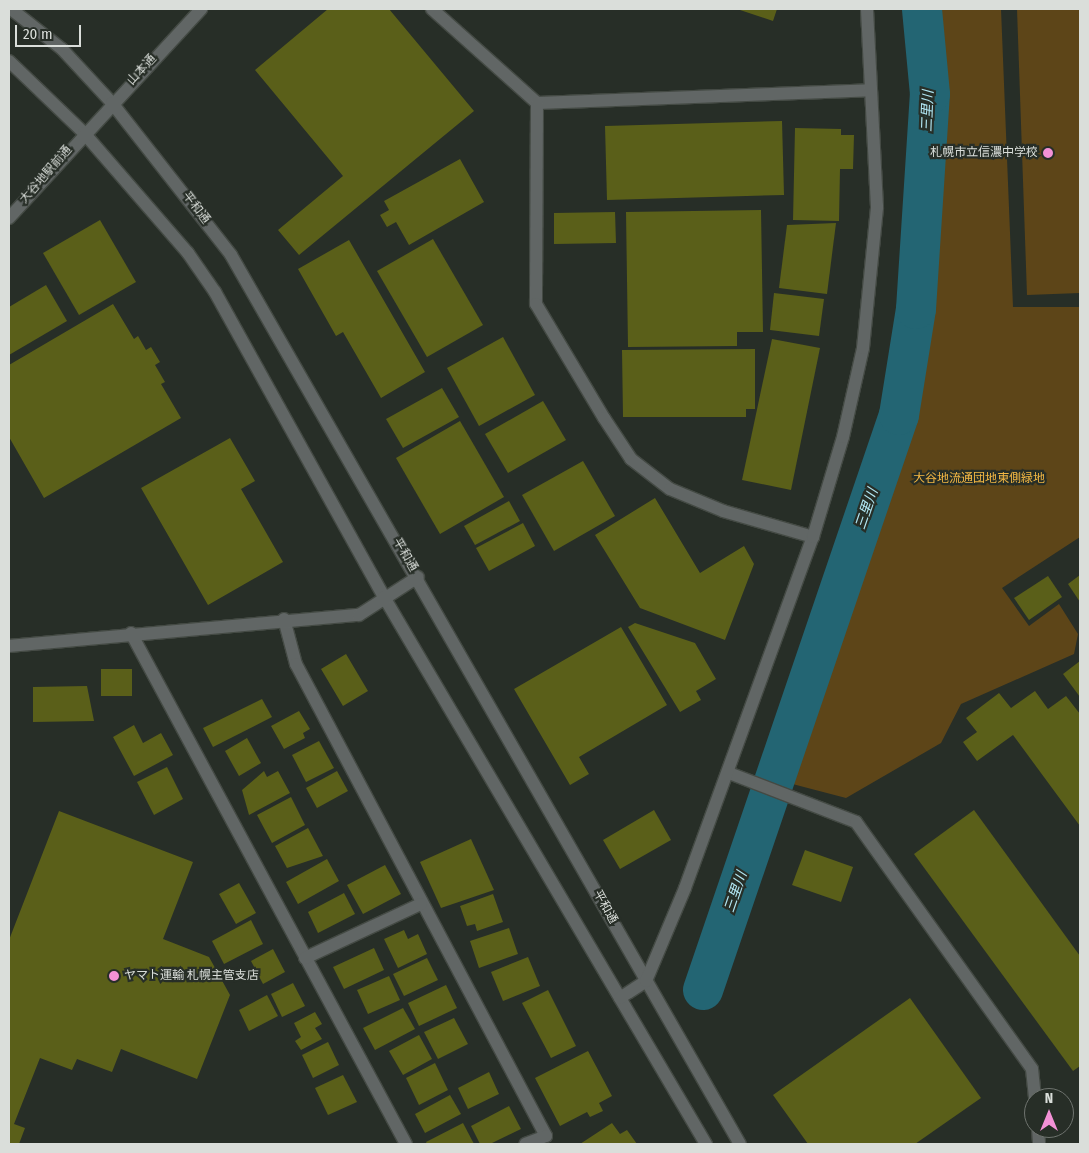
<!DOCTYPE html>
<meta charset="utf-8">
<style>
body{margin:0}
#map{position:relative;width:1089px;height:1153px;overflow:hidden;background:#272e27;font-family:"Fira Sans Condensed","Noto Sans JP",sans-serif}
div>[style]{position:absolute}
.green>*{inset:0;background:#5d4518}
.river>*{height:40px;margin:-20px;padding:0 20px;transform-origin:20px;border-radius:20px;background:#236573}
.building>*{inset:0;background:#5a5f19}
.roads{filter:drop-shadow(1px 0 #444a44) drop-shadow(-1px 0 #444a44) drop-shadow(0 1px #444a44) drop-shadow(0 -1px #444a44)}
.minor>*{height:12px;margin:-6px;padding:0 6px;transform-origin:6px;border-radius:6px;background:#616665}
.dots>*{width:14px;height:14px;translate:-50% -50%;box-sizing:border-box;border:2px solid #272e27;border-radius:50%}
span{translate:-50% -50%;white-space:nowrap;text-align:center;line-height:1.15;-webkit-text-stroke:4.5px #272e27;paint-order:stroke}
.street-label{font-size:12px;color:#dadeda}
.poi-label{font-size:12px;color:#dadeda}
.right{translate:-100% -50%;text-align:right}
.left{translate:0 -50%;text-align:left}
.park-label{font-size:12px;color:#f3b743}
.water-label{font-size:14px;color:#b3e9f6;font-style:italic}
.frame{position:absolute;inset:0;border:10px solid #dadeda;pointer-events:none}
.north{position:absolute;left:1024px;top:1088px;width:50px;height:50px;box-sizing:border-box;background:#272e27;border:1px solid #6f746f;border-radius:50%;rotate:0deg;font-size:14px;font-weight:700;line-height:20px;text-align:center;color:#dadeda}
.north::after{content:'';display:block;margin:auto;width:18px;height:22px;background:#f391d6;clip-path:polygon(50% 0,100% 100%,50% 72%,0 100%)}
.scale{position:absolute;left:15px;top:25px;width:66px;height:22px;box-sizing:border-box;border:2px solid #dadeda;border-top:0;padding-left:6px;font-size:15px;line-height:18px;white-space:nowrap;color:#dadeda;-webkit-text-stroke:4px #272e27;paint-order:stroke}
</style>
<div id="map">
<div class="green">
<div style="clip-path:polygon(931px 9px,1001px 9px,1013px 307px,1080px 307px,1080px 537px,1002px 588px,1029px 626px,1059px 604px,1078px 634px,1074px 654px,961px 704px,941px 743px,846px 798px,781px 781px,923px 313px,941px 149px)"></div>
<div style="clip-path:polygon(1017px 9px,1080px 9px,1080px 293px,1027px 295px)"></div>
</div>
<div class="river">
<div style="left:703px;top:990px;width:607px;rotate:-71.18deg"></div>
<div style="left:899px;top:415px;width:107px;rotate:-80.9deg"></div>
<div style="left:916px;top:309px;width:215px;rotate:-86.3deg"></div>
<div style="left:930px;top:94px;width:85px;rotate:-95.4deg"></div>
</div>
<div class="building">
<div style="clip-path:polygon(328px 9px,389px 9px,474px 111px,299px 255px,278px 230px,343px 176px,255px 70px)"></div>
<div style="clip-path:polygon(737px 9px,777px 9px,773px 21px)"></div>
<div style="clip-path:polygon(782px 121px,784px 195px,607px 200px,605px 126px)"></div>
<div style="clip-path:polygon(795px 128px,841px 129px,841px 135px,854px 135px,853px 169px,840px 169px,839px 221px,793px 220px)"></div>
<div style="clip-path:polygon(460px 159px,484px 202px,409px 245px,396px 222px,387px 227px,380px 215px,389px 210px,384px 201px)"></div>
<div style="clip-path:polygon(761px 210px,763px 332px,737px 332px,737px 346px,628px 347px,626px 212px)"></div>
<div style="clip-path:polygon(615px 212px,616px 243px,554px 244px,554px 213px)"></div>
<div style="clip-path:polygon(100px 220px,136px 282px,79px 315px,43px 253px)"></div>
<div style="clip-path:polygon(836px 223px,827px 294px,779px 288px,787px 225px)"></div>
<div style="clip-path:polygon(433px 239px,483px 325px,427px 357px,377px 271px)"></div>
<div style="clip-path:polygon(349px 240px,425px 372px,381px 398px,343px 332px,336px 336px,298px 269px)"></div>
<div style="clip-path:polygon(46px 285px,67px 321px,9px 355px,9px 307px)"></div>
<div style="clip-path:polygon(774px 293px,824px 299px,819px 336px,770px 330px)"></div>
<div style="clip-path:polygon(113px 304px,134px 339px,138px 336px,146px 350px,151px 347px,160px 362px,155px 365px,165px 382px,161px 384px,181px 418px,44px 498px,9px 437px,9px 365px)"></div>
<div style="clip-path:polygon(503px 337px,535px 395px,479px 426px,447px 368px)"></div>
<div style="clip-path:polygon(772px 339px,820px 348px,791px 490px,742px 480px)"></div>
<div style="clip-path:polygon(755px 349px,755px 409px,746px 409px,746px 417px,623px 417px,622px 350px)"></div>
<div style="clip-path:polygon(442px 388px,459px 417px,403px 448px,386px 419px)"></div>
<div style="clip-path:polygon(543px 401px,566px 440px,508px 473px,485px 434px)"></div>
<div style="clip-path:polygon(460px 421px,504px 497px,440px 534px,396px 458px)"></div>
<div style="clip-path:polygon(230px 438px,255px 481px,241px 489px,283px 562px,208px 605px,141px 488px)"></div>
<div style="clip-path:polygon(583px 461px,615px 516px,554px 551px,522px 495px)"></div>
<div style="clip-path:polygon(655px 498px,700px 573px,744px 546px,754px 564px,725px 640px,640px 608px,595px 535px)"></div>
<div style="clip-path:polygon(509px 501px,520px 521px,475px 545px,464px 526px)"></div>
<div style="clip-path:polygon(523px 523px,535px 546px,489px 571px,476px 548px)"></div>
<div style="clip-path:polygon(1080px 575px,1080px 602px,1068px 584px)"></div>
<div style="clip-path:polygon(1048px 576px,1062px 597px,1029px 620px,1014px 598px)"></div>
<div style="clip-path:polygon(635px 623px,695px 643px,716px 679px,696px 691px,701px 700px,680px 712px,628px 627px)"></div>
<div style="clip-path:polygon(621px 627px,667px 705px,579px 757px,589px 774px,570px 785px,514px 689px)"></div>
<div style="clip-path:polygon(346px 654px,368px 691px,343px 706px,321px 669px)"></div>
<div style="clip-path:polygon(1080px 661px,1080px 697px,1063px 674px)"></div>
<div style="clip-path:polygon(101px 669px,132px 669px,132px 696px,101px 696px)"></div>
<div style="clip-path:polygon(87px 686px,94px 721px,33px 722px,33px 687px)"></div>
<div style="clip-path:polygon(1035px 691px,1048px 709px,1066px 696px,1080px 714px,1080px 826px,1013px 735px,977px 761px,963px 742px,977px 732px,966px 718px,999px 693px,1011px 708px)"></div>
<div style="clip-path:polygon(262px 699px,272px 717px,213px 747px,203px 728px)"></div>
<div style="clip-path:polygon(299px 711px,310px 729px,303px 733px,305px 738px,284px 749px,271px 726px)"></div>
<div style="clip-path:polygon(134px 725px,143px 743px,161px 733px,173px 755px,134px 776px,113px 737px)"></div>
<div style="clip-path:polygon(247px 738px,261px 763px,239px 776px,225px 751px)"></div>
<div style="clip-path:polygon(319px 741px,334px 768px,306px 782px,292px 755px)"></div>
<div style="clip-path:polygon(167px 767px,183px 799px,154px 815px,137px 782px)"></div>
<div style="clip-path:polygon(264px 771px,267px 777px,278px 771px,290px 793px,249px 815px,242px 790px)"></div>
<div style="clip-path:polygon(337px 771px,348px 791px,317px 808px,306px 788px)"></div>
<div style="clip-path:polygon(291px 797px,305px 825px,272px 843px,257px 815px)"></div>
<div style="clip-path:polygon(654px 810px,671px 840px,620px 869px,603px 840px)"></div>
<div style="clip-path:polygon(974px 810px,1080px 956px,1080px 1066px,1073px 1071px,914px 854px)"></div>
<div style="clip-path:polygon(59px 811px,193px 862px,163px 939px,209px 957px,230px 995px,197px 1079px,121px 1049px,112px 1072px,77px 1059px,72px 1070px,40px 1058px,14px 1124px,25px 1128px,19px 1144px,9px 1144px,9px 940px)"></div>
<div style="clip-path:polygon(308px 828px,323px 856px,287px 868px,275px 846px)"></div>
<div style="clip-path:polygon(471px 839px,494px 890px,441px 908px,420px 862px)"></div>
<div style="clip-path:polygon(805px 850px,853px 867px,841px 902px,792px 885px)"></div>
<div style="clip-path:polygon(327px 859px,339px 881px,298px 904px,286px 882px)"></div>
<div style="clip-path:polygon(385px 865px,401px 894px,363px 914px,347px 885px)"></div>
<div style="clip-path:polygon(239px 883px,256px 913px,236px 924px,219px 894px)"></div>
<div style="clip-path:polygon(344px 893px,355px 914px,318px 933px,308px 912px)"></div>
<div style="clip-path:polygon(493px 894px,503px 922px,477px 931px,475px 924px,467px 926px,460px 906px)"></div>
<div style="clip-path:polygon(251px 920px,263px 944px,224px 964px,212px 941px)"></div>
<div style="clip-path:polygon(509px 928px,518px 954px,479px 968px,470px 941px)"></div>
<div style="clip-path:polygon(404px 930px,408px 939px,418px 934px,427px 954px,398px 968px,384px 939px)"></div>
<div style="clip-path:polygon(374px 948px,384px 970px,344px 989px,333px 967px)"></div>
<div style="clip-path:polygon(273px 949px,285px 972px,263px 984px,251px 961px)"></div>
<div style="clip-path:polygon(528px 957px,540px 986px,503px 1001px,491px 972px)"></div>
<div style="clip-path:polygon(427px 958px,438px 980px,404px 996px,393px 974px)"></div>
<div style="clip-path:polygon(389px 976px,400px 1000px,368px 1014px,357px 990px)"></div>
<div style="clip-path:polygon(293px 983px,305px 1006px,282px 1017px,271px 994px)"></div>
<div style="clip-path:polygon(446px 985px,457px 1008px,419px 1026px,408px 1003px)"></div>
<div style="clip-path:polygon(548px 990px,576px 1046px,551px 1058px,522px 1003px)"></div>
<div style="clip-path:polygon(267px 995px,278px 1016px,249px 1031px,239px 1010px)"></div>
<div style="clip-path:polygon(910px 998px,981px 1098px,915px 1144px,808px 1144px,773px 1095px)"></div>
<div style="clip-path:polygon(403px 1008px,415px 1029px,375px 1050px,363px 1028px)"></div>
<div style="clip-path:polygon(315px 1012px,322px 1024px,315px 1028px,322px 1039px,301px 1050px,295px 1041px,301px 1037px,294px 1023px)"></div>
<div style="clip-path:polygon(454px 1018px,468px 1044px,438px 1059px,424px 1032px)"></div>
<div style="clip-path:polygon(419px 1035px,432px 1059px,403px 1075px,389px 1051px)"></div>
<div style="clip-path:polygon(328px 1042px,339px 1065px,313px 1078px,302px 1055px)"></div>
<div style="clip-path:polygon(588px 1051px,612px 1096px,599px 1103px,603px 1111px,590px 1117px,587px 1112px,560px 1126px,535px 1078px)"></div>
<div style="clip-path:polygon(435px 1063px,448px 1090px,419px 1105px,406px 1078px)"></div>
<div style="clip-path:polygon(489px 1072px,499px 1094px,468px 1109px,458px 1088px)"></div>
<div style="clip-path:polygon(343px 1075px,357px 1102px,328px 1115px,315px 1088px)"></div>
<div style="clip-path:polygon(450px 1095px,461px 1114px,425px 1133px,415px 1114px)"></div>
<div style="clip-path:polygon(509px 1106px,521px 1129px,490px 1144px,480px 1144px,471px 1126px)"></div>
<div style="clip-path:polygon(463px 1123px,474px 1144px,427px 1144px,426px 1142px)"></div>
<div style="clip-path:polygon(612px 1123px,620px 1134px,627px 1130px,637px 1144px,580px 1144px)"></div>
</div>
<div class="roads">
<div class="minor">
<div style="left:11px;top:9px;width:65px;rotate:38.1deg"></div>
<div style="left:62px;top:49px;width:74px;rotate:47.2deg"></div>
<div style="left:112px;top:103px;width:193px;rotate:51.9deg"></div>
<div style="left:231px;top:255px;width:1024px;rotate:60.21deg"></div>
<div style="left:432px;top:9px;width:141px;rotate:41.8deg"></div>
<div style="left:537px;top:103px;width:334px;rotate:-2.2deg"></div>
<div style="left:9px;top:61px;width:104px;rotate:43.8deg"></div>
<div style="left:84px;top:133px;width:159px;rotate:49.1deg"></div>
<div style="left:188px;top:253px;width:47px;rotate:55.3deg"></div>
<div style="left:215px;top:292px;width:349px;rotate:61deg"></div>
<div style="left:384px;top:597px;width:635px;rotate:59.52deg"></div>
<div style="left:537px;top:103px;width:201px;rotate:90.3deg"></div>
<div style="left:536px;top:304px;width:133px;rotate:59.2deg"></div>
<div style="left:604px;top:418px;width:49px;rotate:56.6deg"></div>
<div style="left:631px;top:459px;width:49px;rotate:37.6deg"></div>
<div style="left:670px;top:489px;width:57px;rotate:22.5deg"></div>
<div style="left:723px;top:511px;width:94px;rotate:16.1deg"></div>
<div style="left:9px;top:218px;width:284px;rotate:-47.4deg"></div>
<div style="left:284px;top:619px;width:47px;rotate:75.1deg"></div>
<div style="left:296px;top:664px;width:534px;rotate:62.09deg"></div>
<div style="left:546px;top:1136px;width:22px;rotate:159deg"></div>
<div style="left:131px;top:633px;width:580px;rotate:61.71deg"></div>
<div style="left:9px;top:646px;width:351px;rotate:-5.1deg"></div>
<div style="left:359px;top:615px;width:70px;rotate:-32.8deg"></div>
<div style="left:729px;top:773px;width:136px;rotate:21.1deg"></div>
<div style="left:856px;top:822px;width:303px;rotate:54.5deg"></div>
<div style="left:1032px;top:1069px;width:29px;rotate:84deg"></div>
<div style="left:305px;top:958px;width:128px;rotate:-25deg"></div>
<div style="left:620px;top:998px;width:31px;rotate:-33deg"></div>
<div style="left:646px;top:981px;width:101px;rotate:-67.2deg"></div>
<div style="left:685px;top:888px;width:374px;rotate:-70deg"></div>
<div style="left:813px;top:537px;width:104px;rotate:-73.3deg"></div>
<div style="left:843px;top:437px;width:91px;rotate:-77.3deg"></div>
<div style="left:863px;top:348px;width:142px;rotate:-84.3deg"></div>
<div style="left:877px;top:207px;width:198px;rotate:-92.9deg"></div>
<div style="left:1038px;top:1128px;width:16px;rotate:86deg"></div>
</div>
</div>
<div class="dots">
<div style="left:1048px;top:153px;background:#f391d6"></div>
<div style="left:114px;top:976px;background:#f391d6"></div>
</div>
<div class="street-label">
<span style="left:142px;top:70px;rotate:-47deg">山本通</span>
<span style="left:46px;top:175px;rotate:-49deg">大谷地駅前通</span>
<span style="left:196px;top:208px;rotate:53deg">平和通</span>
<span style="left:405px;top:555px;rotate:60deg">平和通</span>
<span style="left:605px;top:907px;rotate:61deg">平和通</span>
</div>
<div class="poi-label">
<span class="right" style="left:1038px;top:153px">札幌市立信濃中学校</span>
<span class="left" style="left:124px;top:976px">ヤマト運輸 札幌主管支店</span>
</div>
<div class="park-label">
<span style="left:979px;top:479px">大谷地流通団地東側緑地</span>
</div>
<div class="water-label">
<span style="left:928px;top:111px;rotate:-88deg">三里川</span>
<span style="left:867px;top:509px;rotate:-71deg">三里川</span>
<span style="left:736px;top:892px;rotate:-71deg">三里川</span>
</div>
<div class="frame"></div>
<div class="north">N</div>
<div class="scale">20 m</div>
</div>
